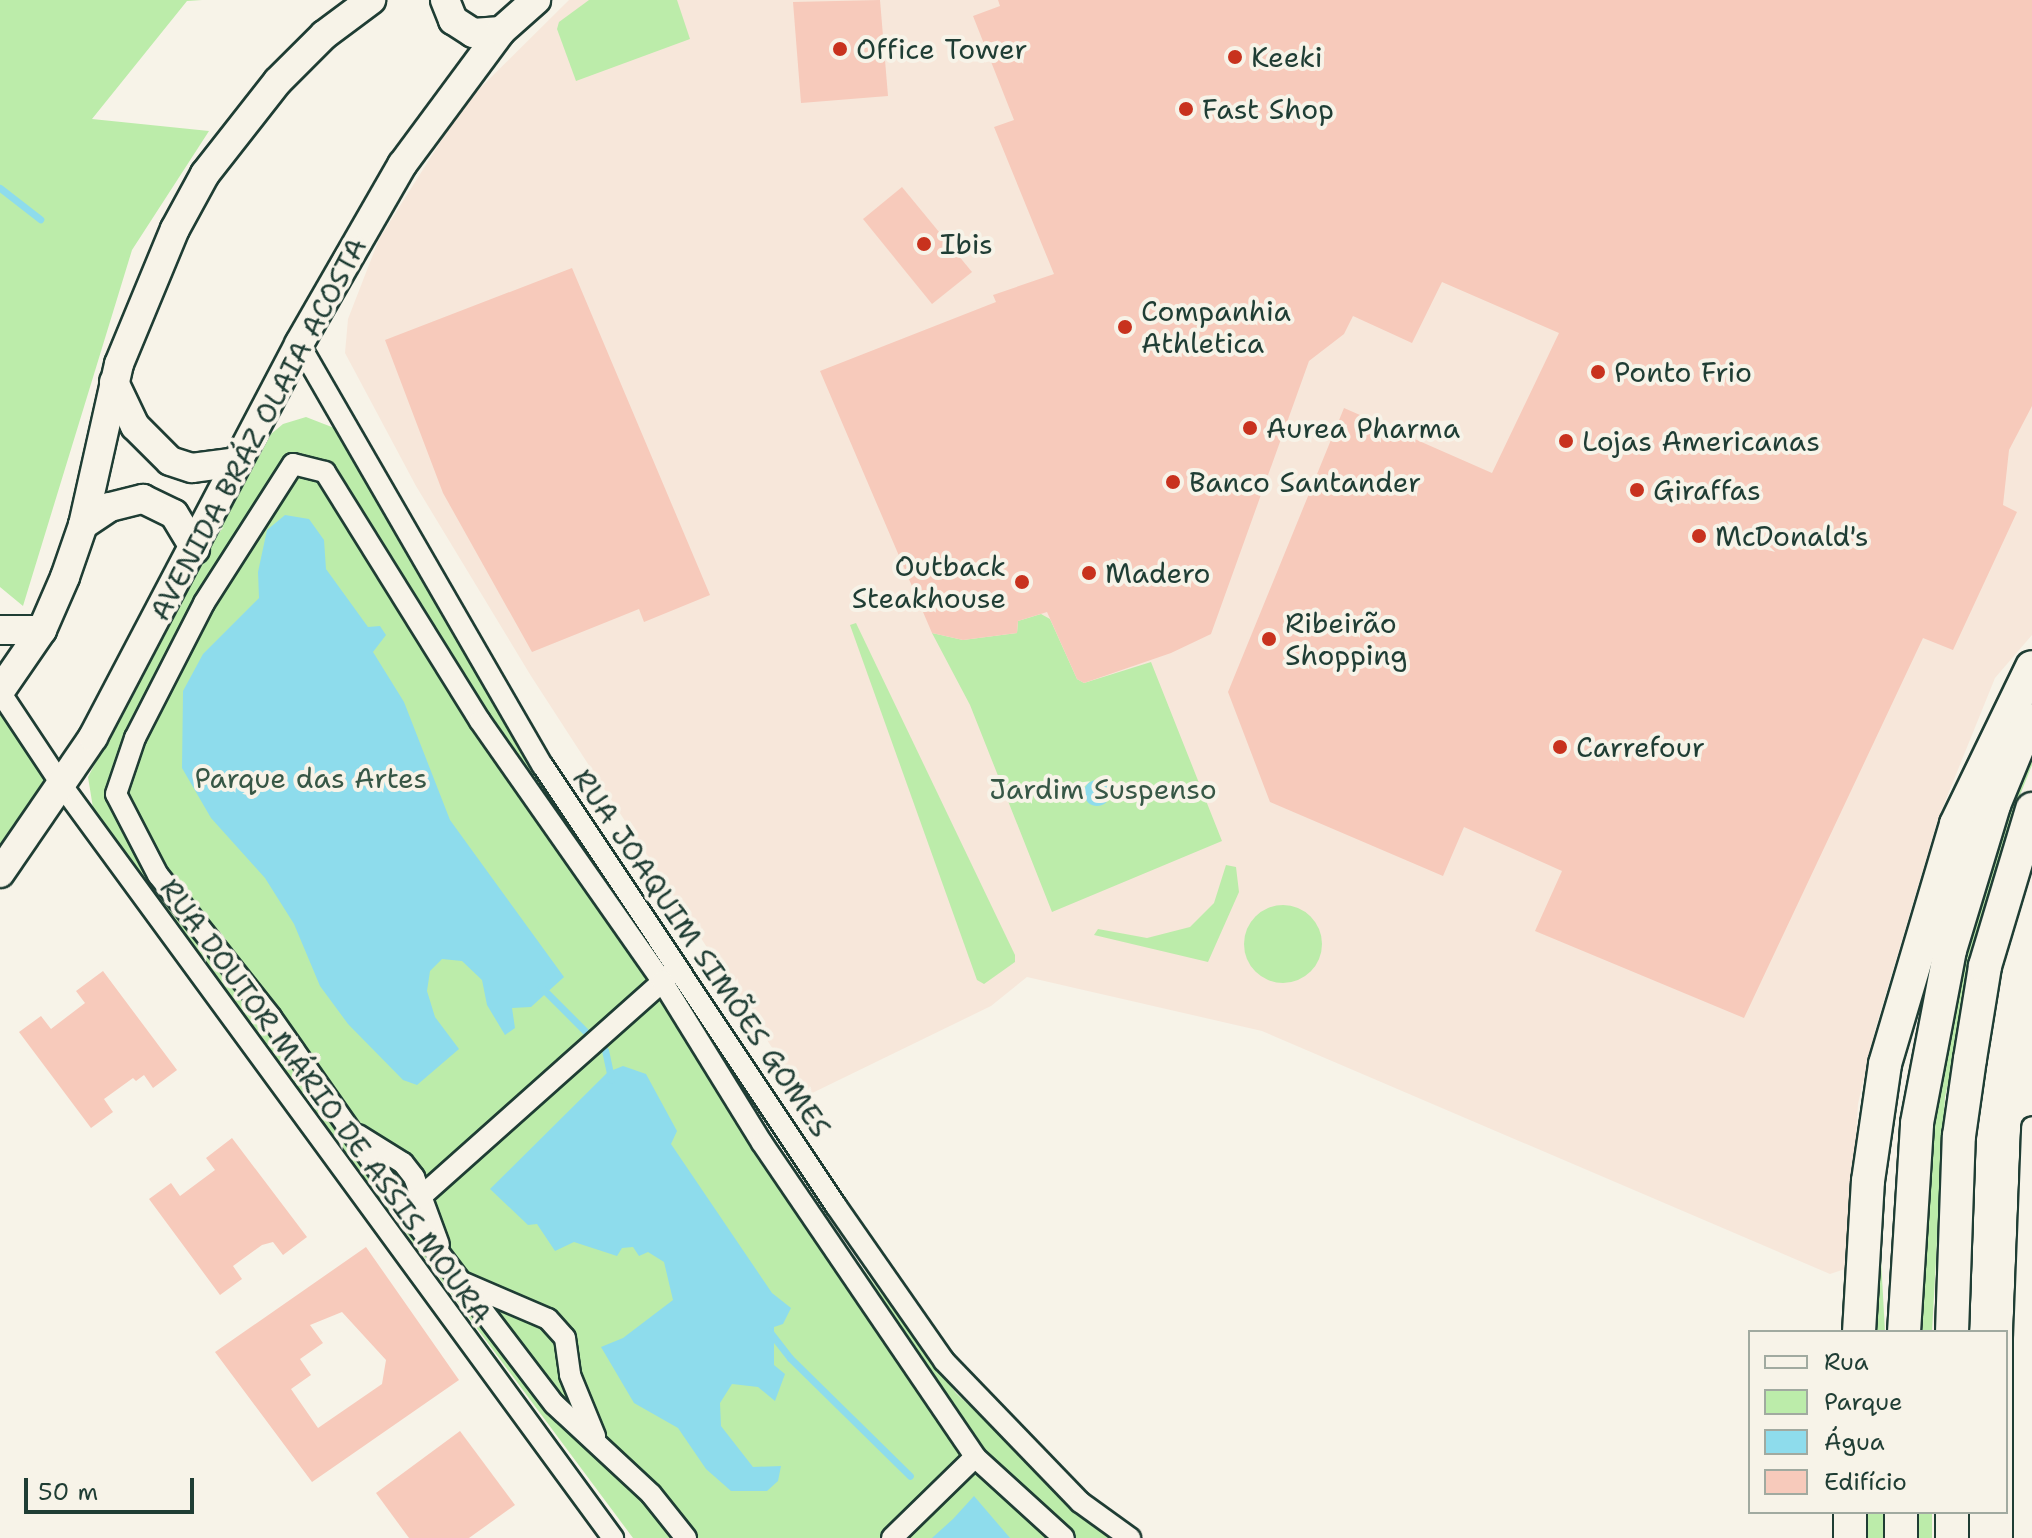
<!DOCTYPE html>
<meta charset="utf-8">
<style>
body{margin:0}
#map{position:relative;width:2032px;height:1538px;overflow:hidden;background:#f7f3e8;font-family:"Shantell Sans",sans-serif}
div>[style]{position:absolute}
.built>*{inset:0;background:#f7e7da}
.green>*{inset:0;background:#bcecaa}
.round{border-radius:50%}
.water>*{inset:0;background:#8edcec}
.stream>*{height:7px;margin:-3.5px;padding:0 3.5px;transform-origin:3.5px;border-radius:3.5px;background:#8edcec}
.building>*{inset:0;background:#f7cabb}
.roads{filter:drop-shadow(2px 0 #1f3d34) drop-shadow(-2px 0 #1f3d34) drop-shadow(0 2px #1f3d34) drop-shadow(0 -2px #1f3d34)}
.street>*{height:20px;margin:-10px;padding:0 10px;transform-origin:10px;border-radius:10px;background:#f7f3e8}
.secondary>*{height:28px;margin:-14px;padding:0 14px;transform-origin:14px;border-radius:14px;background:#f7f3e8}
.primary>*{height:32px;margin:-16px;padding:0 16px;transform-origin:16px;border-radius:16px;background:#f7f3e8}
.dots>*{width:22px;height:22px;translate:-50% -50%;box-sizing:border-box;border:4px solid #f7f3e8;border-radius:50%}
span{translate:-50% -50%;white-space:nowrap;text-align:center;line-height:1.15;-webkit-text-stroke:8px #f7f3e8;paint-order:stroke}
.poi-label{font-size:28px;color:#1f3d34}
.left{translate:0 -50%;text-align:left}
.right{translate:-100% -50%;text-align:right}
.street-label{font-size:28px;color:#1f3d34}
.park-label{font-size:28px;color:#375746}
.legend{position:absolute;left:1748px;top:1330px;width:260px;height:184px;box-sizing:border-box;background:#f7f3e8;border:2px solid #a1aaa0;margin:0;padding:10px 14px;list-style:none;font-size:24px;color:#1f3d34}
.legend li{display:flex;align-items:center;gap:16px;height:40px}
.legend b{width:40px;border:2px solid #a1aaa0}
.scale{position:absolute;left:24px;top:1478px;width:170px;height:36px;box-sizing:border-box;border:4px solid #1f3d34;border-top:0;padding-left:10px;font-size:24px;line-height:28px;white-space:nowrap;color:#1f3d34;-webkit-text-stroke:6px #f7f3e8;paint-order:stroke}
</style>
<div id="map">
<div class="built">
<div style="clip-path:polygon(569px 0,2032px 0,2032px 635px,1995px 678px,1938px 819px,1875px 1030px,1858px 1104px,1848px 1268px,1830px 1274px,1262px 1031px,1027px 977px,991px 1006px,804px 1097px,531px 676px,416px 486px,345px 353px,348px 319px,379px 239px,465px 103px)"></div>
</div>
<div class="green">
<div style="clip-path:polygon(0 0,202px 0,187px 1px,92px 119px,209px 131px,132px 250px,23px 606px,0 587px)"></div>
<div style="clip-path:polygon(589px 0,677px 0,690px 39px,576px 81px,557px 29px,559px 22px)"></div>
<div style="clip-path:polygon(306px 417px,342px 431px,529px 767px,825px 1218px,956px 1393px,1109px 1538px,633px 1538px,94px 814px,88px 777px,271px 434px,283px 424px)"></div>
<div style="clip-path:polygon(1041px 614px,1050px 619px,1077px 679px,1084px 683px,1151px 662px,1222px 841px,1052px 912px,970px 705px,932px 633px,963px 640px,1017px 633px,1018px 621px)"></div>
<div style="clip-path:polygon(856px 623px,1015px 955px,1015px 962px,984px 984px,977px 980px,850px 625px)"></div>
<div style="clip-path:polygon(0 692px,63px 787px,0 872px)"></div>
<div style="clip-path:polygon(2032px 741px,2032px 765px,2008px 825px,1945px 1097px,1932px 1332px,1921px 1332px,1923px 1209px,1934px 1100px,1961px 965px,2013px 785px)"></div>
<div style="clip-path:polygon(1226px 865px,1236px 867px,1239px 892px,1208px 962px,1094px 935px,1098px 929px,1147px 938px,1190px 927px,1214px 903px)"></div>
<div class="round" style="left:1244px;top:905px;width:78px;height:78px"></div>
<div style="clip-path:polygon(1881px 1259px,1885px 1332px,1870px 1332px,1875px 1263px)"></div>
<div style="clip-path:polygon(1865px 1512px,1883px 1512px,1883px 1538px,1864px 1538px)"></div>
<div style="clip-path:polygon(1918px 1512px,1932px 1512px,1932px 1538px,1918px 1538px)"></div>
</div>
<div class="water">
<div style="clip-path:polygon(285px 515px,309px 519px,324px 540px,326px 569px,368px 627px,380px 626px,386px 635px,373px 652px,404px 702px,450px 820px,564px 977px,531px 1007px,512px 1008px,515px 1028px,505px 1035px,487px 1005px,482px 980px,462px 961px,442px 959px,430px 971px,427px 991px,435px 1017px,459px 1049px,417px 1085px,403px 1080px,348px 1024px,320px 986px,294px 924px,265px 878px,211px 818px,182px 768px,183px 691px,203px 654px,259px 598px,258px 572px,267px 530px)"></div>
<div class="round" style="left:1084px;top:780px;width:26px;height:26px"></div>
<div style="clip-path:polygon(623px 1066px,646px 1074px,677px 1131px,671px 1144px,772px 1293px,791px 1308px,783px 1324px,774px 1327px,774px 1365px,785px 1374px,775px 1401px,758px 1387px,732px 1384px,720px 1403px,721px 1426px,753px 1467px,781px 1466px,778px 1481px,767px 1491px,731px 1491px,706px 1469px,678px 1428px,634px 1403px,601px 1347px,623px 1338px,673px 1300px,664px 1262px,648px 1252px,639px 1256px,633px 1247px,622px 1248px,617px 1256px,574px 1242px,555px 1251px,537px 1224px,528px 1225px,490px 1189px,608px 1072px)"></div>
<div style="clip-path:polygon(974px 1496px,1010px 1538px,932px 1538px,953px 1519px)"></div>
</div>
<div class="stream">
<div style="left:0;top:188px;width:51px;rotate:37.8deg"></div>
<div style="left:541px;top:987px;width:65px;rotate:45deg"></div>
<div style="left:605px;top:1050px;width:30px;rotate:78deg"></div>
<div style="left:769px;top:1331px;width:34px;rotate:52deg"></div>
<div style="left:790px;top:1358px;width:168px;rotate:44.5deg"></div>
</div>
<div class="building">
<div style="clip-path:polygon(880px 0,888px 96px,801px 103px,793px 2px)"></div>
<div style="clip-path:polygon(998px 0,2032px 0,2032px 406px,2009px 450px,2003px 505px,2017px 512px,1953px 650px,1923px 638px,1744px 1018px,1535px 931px,1562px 871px,1464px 827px,1443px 876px,1270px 802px,1228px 692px,1344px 408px,1492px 473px,1559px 333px,1442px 282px,1412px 343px,1353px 316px,1344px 334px,1309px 361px,1211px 634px,1171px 653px,1084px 683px,1077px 679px,1047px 612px,1018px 621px,1017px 633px,963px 640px,932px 633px,820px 371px,996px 302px,993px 295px,1054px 274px,994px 127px,1014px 120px,973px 16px,1000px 6px)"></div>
<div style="clip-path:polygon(902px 187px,972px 272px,932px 304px,863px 219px)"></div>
<div style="clip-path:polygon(572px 268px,710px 595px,644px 622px,639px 609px,532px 652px,443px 493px,385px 340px)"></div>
<div style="clip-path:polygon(103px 971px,177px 1070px,153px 1088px,144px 1075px,136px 1081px,133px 1078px,104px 1099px,113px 1112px,91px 1128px,19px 1032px,41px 1016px,51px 1029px,85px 1003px,76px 991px)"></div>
<div style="clip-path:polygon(232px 1138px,307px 1237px,283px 1255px,273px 1242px,262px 1245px,233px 1266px,242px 1279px,220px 1295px,149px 1199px,171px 1183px,180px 1196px,215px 1170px,206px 1158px)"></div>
<div style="clip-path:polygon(evenodd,366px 1247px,459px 1380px,312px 1482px,215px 1352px,366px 1247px,342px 1312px,386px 1360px,382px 1384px,318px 1428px,291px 1389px,311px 1375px,300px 1359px,323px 1343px,310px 1325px,342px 1312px)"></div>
<div style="clip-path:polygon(460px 1431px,515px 1505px,469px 1538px,409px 1538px,376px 1493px)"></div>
</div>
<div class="roads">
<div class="street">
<div style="left:299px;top:344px;width:487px;rotate:60deg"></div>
<div style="left:543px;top:766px;width:529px;rotate:56.34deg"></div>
<div style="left:836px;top:1206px;width:189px;rotate:55.1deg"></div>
<div style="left:944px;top:1361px;width:196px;rotate:46deg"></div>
<div style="left:1080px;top:1502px;width:62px;rotate:35.8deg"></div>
<div style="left:0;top:692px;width:114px;rotate:56.4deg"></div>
<div style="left:63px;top:787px;width:931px;rotate:53.78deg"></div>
<div style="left:358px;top:1135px;width:53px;rotate:31.9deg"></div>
<div style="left:403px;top:1163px;width:18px;rotate:52deg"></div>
<div style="left:414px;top:1177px;width:72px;rotate:69.8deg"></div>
<div style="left:406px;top:1210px;width:356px;rotate:-41.7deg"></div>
<div style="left:464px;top:1283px;width:91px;rotate:23.2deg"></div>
<div style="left:548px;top:1319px;width:25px;rotate:48deg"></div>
<div style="left:565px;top:1338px;width:37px;rotate:82deg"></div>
<div style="left:570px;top:1375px;width:66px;rotate:67.7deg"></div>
<div style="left:686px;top:1538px;width:56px;rotate:-128.5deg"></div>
<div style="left:651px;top:1494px;width:132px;rotate:-137.1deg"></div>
<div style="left:554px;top:1404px;width:244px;rotate:-127.3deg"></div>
<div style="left:406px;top:1210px;width:236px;rotate:-125deg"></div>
<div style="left:271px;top:1017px;width:181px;rotate:-128.5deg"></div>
<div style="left:158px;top:875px;width:91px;rotate:-117.4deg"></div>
<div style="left:116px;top:794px;width:59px;rotate:-71.3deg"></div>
<div style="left:135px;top:738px;width:152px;rotate:-62.9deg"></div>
<div style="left:204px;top:603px;width:165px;rotate:-57.4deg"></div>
<div style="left:293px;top:464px;width:33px;rotate:14deg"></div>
<div style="left:325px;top:472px;width:293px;rotate:58.1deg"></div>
<div style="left:480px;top:721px;width:317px;rotate:55deg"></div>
<div style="left:662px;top:981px;width:190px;rotate:58.3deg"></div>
<div style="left:762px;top:1143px;width:379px;rotate:55.8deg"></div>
<div style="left:975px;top:1457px;width:120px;rotate:42.3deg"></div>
<div style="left:892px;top:1538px;width:116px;rotate:-44.3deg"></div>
<div style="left:2024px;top:1538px;width:198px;rotate:-90deg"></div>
<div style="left:2024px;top:1340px;width:213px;rotate:-87.8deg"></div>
</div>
<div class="secondary">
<div style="left:445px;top:0;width:22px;rotate:68deg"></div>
<div style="left:453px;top:20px;width:24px;rotate:33deg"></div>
<div style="left:473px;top:33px;width:28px;rotate:-4deg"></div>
<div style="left:114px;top:382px;width:49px;rotate:64.5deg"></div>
<div style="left:135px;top:426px;width:49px;rotate:45deg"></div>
<div style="left:170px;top:461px;width:23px;rotate:18deg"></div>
<div style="left:192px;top:468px;width:45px;rotate:-7.6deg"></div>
<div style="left:83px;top:525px;width:32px;rotate:-34deg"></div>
<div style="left:110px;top:507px;width:34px;rotate:-14deg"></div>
<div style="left:143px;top:499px;width:34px;rotate:26deg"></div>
<div style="left:174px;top:514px;width:41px;rotate:59deg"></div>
<div style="left:0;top:630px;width:42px"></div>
<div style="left:0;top:691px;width:74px;rotate:-55.5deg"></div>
<div style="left:42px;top:630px;width:58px;rotate:-66.5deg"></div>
<div style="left:65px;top:577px;width:55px;rotate:-70.9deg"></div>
<div style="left:83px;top:525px;width:165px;rotate:-77.4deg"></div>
<div style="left:119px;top:364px;width:146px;rotate:-67.5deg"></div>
<div style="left:175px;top:229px;width:63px;rotate:-61.4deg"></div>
<div style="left:205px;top:174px;width:118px;rotate:-51.9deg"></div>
<div style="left:278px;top:81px;width:65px;rotate:-45deg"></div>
<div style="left:324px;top:35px;width:59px;rotate:-36.7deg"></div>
<div style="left:0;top:873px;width:165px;rotate:-55.6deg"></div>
<div style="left:93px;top:737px;width:444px;rotate:-62.3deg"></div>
<div style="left:299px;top:344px;width:207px;rotate:-60.1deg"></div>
<div style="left:402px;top:165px;width:167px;rotate:-53.5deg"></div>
<div style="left:501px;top:31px;width:47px;rotate:-41.5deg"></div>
</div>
<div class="primary">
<div style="left:1859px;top:1332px;width:151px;rotate:-86.6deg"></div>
<div style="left:1868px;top:1181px;width:118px;rotate:-81.7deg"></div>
<div style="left:1885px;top:1064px;width:250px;rotate:-73.5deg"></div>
<div style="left:1956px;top:824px;width:174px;rotate:-64.2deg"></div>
<div style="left:1904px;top:1332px;width:209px;rotate:-86.4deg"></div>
<div style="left:1917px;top:1123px;width:176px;rotate:-79.2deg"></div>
<div style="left:1950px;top:950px;width:152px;rotate:-73.1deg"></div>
<div style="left:1994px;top:805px;width:92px;rotate:-67.6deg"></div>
<div style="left:1952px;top:1332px;width:196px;rotate:-88deg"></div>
<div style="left:1959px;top:1136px;width:78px;rotate:-81.9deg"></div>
<div style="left:1970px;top:1059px;width:94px;rotate:-80.8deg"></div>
<div style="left:1985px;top:966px;width:164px;rotate:-73.3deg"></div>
<div style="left:1952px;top:1512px;width:26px;rotate:90deg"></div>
<div style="left:1850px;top:1538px;width:26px;rotate:-90deg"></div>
<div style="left:1901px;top:1538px;width:26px;rotate:-90deg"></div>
</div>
</div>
<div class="dots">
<div style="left:840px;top:49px;background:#c8321e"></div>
<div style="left:1235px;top:57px;background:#c8321e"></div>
<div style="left:1186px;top:109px;background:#c8321e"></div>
<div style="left:924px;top:244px;background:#c8321e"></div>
<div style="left:1125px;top:327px;background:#c8321e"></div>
<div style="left:1598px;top:372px;background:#c8321e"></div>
<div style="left:1250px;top:428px;background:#c8321e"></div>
<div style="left:1566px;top:441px;background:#c8321e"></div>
<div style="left:1173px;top:482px;background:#c8321e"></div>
<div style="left:1637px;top:490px;background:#c8321e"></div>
<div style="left:1699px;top:536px;background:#c8321e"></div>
<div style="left:1089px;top:573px;background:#c8321e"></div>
<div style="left:1022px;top:582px;background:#c8321e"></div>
<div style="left:1269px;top:639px;background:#c8321e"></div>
<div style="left:1560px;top:747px;background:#c8321e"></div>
</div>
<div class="poi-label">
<span class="left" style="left:856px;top:49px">Office Tower</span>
<span class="left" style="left:1251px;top:57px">Keeki</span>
<span class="left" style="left:1202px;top:109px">Fast Shop</span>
<span class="left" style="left:940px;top:244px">Ibis</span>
<span class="left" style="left:1141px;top:327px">Companhia<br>Athletica</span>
<span class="left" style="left:1614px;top:372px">Ponto Frio</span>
<span class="left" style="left:1266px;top:428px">Aurea Pharma</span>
<span class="left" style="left:1582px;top:441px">Lojas Americanas</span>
<span class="left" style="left:1189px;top:482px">Banco Santander</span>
<span class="left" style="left:1653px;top:490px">Giraffas</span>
<span class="left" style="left:1715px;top:536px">McDonald's</span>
<span class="right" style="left:1006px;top:582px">Outback<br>Steakhouse</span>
<span class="left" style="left:1105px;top:573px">Madero</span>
<span class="left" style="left:1285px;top:639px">Ribeirão<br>Shopping</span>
<span class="left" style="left:1576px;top:747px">Carrefour</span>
</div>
<div class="street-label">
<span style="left:258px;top:429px;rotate:-62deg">AVENIDA BRÁZ OLAIA ACOSTA</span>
<span style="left:702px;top:953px;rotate:56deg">RUA JOAQUIM SIMÕES GOMES</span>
<span style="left:326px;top:1101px;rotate:54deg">RUA DOUTOR MÁRIO DE ASSIS MOURA</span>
</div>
<div class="park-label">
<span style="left:311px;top:778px">Parque das Artes</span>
<span style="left:1103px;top:789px">Jardim Suspenso</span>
</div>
<ul class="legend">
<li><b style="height:10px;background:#f7f3e8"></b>Rua</li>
<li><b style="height:22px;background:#bcecaa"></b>Parque</li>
<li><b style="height:22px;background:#8edcec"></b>Água</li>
<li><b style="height:22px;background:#f7cabb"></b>Edifício</li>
</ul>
<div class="scale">50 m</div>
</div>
